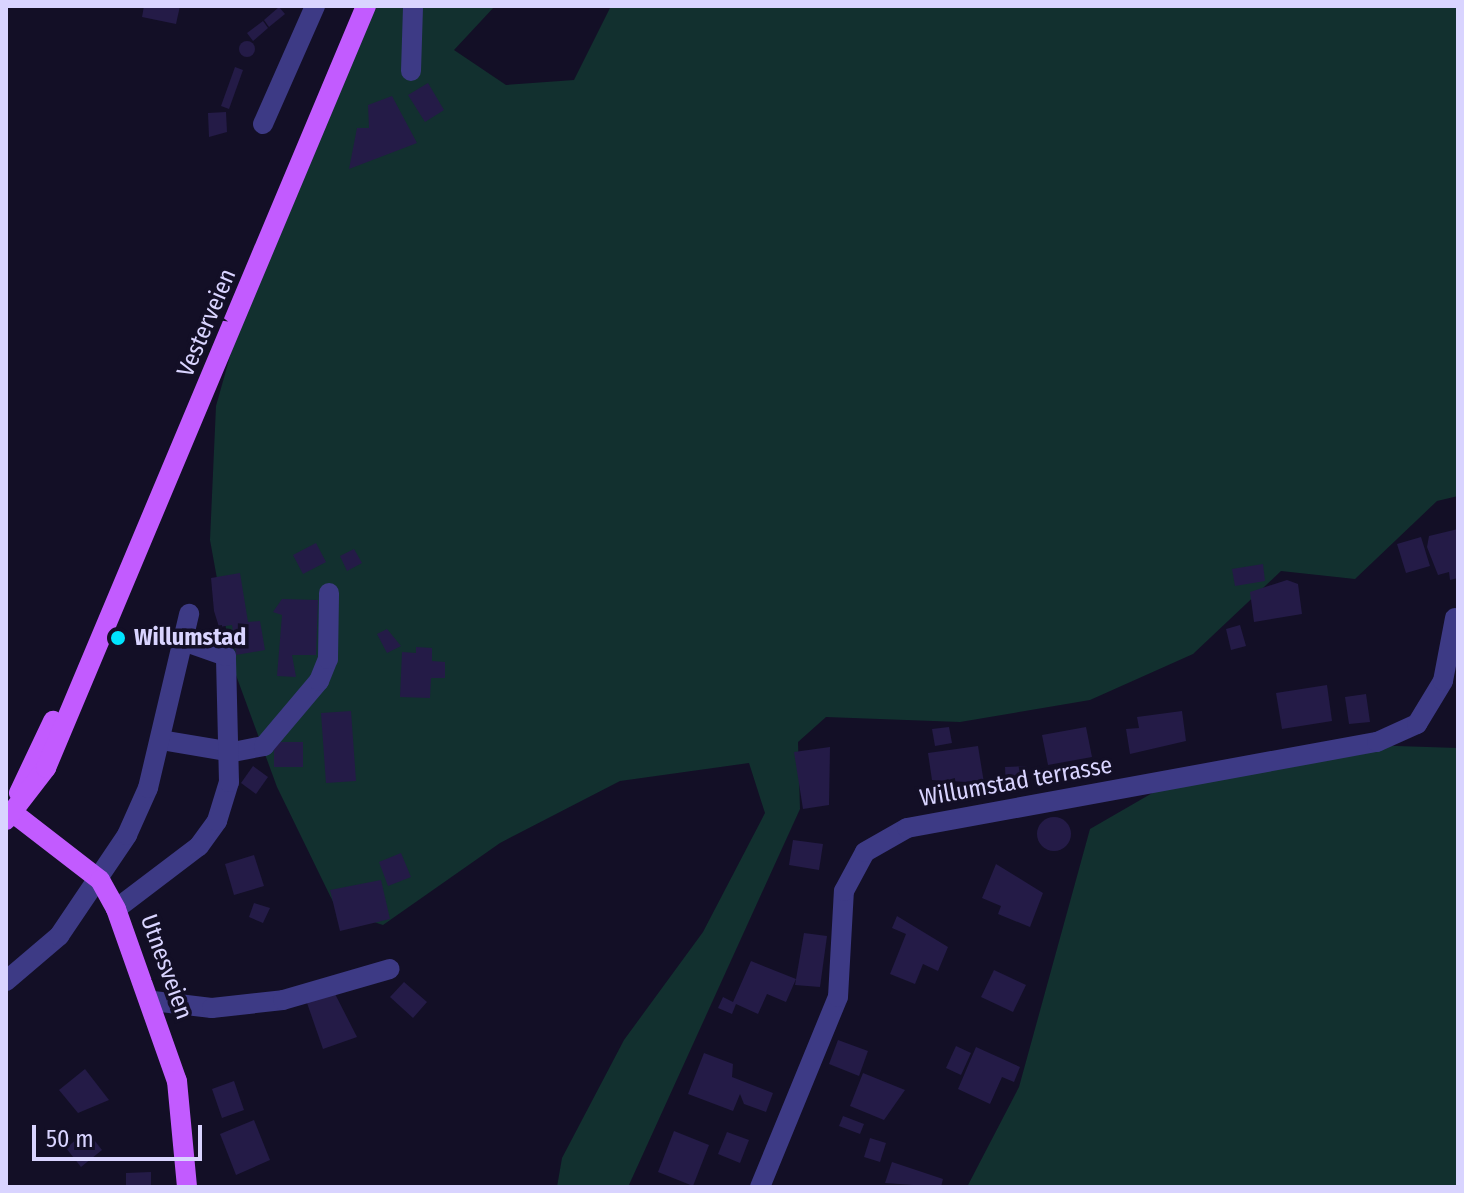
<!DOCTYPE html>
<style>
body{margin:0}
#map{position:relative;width:1464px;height:1193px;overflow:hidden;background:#130f26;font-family:"Fira Sans Condensed",sans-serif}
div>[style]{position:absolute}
.green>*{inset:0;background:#12302f}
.building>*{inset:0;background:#241b47}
.round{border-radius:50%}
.minor>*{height:20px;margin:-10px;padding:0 10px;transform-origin:10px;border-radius:10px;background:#3d3a85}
.major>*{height:20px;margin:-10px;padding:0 10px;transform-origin:10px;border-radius:10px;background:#c25bff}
.dots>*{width:22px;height:22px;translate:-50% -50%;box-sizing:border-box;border:4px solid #130f26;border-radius:50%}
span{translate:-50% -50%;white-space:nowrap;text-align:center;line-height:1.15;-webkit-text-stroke:7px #130f26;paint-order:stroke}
.street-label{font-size:24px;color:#d9d4ff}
.poi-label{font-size:24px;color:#d9d4ff;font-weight:700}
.left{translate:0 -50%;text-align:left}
.frame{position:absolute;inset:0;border:8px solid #d9d4ff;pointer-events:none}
.scale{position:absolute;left:32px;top:1125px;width:170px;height:36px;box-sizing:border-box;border:4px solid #d9d4ff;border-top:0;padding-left:10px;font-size:24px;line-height:28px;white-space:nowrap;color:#d9d4ff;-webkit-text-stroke:6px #130f26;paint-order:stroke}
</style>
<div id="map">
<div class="green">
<div style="clip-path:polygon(373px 6px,495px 6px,454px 50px,506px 85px,574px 80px,611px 6px,1458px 6px,1458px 496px,1437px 501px,1355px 579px,1281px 571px,1193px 654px,1090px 700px,960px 722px,826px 717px,798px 742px,800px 809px,628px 1187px,557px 1187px,562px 1158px,624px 1040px,703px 932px,765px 813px,749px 763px,620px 781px,500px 843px,383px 925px,337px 910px,277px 787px,233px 667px,210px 540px,216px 406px,252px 278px)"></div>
<div style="clip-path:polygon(1366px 745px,1458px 748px,1458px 1187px,967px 1187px,1019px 1087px,1090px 829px,1161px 788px)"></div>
</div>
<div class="building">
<div style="clip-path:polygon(144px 6px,180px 6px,176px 24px,142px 17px)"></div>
<div style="clip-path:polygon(279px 7px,285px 14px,269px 27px,264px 20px)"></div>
<div style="clip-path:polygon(263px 21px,268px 28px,253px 41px,247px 33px)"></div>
<div class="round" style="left:239px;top:41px;width:16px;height:16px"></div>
<div style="clip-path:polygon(235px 67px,243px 70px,229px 109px,221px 106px)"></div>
<div style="clip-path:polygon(428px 83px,444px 110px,425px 122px,408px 95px)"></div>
<div style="clip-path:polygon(392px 96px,417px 143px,349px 169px,357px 128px,369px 128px,368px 105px)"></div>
<div style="clip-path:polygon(226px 112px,227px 132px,209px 137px,208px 113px)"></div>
<div style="clip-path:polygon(1458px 529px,1458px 578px,1450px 580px,1449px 572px,1438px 575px,1427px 547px,1429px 536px)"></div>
<div style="clip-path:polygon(1421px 537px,1430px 566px,1406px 573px,1397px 544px)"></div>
<div style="clip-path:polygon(316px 543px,326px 562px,303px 574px,293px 555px)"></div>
<div style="clip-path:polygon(354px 549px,362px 563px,347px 571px,340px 556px)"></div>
<div style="clip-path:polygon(1263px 564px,1265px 581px,1235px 586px,1232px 569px)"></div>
<div style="clip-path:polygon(240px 573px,248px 622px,260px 621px,265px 650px,236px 655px,232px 625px,219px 627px,214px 611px,211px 578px)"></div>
<div style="clip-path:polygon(1287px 580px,1298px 584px,1302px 614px,1254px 622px,1250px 592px)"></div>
<div style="clip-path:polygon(282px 599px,318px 600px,316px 655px,292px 655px,296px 677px,277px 676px,282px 615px,273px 612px)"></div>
<div style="clip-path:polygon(1240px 625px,1246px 646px,1231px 650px,1226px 629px)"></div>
<div style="clip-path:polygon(387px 629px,401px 646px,387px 653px,377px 634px)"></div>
<div style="clip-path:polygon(416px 647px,432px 648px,432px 661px,445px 662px,445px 678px,431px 678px,430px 698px,400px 697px,402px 652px,416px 653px)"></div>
<div style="clip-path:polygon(1327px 685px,1332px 721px,1282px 729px,1276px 693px)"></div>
<div style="clip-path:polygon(1366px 694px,1370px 722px,1349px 724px,1345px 697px)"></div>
<div style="clip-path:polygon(351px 711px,356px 781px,326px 783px,321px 713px)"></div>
<div style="clip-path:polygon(1182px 711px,1186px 741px,1130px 754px,1126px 729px,1139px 728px,1137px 717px)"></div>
<div style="clip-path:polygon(949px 727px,952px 743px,935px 746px,932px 729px)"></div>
<div style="clip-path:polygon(1086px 727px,1092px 757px,1048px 765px,1042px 735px)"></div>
<div style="clip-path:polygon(274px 742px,303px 742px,303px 767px,274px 767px)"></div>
<div style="clip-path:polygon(978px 746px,984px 783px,932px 780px,928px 753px)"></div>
<div style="clip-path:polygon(830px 747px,829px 805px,803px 809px,794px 752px)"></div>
<div style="clip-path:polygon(253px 766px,268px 777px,256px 794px,241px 783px)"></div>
<div style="clip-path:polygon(1027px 766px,1029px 787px,1006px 788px,1005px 767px)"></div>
<div class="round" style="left:1037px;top:817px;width:34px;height:34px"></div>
<div style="clip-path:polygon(793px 840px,823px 844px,819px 870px,789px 865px)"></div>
<div style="clip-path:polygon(401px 853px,411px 877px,388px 886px,379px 862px)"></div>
<div style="clip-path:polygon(254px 855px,264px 886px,234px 895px,225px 864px)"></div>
<div style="clip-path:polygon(996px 864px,1043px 893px,1030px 927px,998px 914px,1001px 906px,982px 898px)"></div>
<div style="clip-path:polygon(381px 880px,390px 919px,340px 931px,330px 890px)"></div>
<div style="clip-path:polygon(254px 903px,270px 908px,263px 923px,249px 917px)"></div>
<div style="clip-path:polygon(897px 916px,948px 947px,938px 971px,923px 964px,915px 984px,890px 974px,906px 934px,892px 928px)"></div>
<div style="clip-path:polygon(804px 933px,827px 936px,820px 987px,795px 985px)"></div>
<div style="clip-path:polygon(751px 961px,796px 979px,786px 1002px,767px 994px,758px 1014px,736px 1004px,732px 1014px,718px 1008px,723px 997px,733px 1002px)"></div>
<div style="clip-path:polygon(994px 970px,1026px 985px,1013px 1012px,981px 997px)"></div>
<div style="clip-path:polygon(404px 982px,427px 1002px,413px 1018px,390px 997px)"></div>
<div style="clip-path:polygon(333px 990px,357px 1037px,323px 1049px,306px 1000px)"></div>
<div style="clip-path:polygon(838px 1040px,868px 1051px,859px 1076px,829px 1064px)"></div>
<div style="clip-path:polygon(956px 1046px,971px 1053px,961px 1075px,946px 1068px)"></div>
<div style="clip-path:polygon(976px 1047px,1020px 1067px,1014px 1082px,1002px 1077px,990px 1104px,958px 1089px)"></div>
<div style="clip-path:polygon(704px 1053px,733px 1064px,732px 1077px,773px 1093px,766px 1112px,744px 1104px,740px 1094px,733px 1111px,688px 1094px)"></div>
<div style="clip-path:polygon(85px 1069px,109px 1100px,78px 1113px,59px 1090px)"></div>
<div style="clip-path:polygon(863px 1073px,905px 1090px,884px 1120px,850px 1106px)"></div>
<div style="clip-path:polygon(234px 1081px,244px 1110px,222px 1118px,212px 1089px)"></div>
<div style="clip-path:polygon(843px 1116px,864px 1124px,860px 1134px,839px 1126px)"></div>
<div style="clip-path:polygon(254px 1120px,270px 1160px,236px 1175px,220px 1134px)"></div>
<div style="clip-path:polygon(87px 1131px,102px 1150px,81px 1167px,66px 1148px)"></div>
<div style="clip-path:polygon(674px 1131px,709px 1145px,693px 1186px,658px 1172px)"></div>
<div style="clip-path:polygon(727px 1132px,749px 1140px,740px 1163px,718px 1154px)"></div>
<div style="clip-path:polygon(870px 1138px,886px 1143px,880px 1162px,864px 1157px)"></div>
<div style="clip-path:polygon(892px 1162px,943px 1179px,941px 1187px,885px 1183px)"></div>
<div style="clip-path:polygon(151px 1172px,151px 1187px,126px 1187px,126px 1173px)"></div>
</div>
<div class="minor">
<div style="left:411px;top:71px;width:65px;rotate:-88.2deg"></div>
<div style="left:263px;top:124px;width:129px;rotate:-66.2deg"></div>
<div style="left:161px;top:740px;width:73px;rotate:9.5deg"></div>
<div style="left:233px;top:752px;width:32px;rotate:-11deg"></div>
<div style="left:264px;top:746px;width:85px;rotate:-49.8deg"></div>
<div style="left:319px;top:681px;width:24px;rotate:-68deg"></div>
<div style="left:328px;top:659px;width:66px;rotate:-89.1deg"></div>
<div style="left:116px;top:909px;width:104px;rotate:-37.2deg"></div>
<div style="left:199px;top:846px;width:31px;rotate:-54deg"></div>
<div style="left:217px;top:821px;width:41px;rotate:-72.9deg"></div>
<div style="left:229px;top:782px;width:126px;rotate:-91.4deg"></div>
<div style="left:226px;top:656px;width:46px;rotate:-160.8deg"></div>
<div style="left:6px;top:981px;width:70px;rotate:-40.3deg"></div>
<div style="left:59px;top:936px;width:122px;rotate:-56deg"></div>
<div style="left:127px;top:835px;width:51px;rotate:-65.9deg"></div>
<div style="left:148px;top:788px;width:179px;rotate:-76.7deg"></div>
<div style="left:153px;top:1001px;width:59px;rotate:6.8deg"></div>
<div style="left:212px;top:1008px;width:71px;rotate:-6.4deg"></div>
<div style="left:283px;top:1000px;width:111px;rotate:-16.2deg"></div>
<div style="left:760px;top:1187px;width:205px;rotate:-67.7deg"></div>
<div style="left:838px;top:997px;width:106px;rotate:-86.8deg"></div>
<div style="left:844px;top:891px;width:44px;rotate:-61.7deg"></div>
<div style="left:865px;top:852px;width:48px;rotate:-29.7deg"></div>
<div style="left:907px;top:828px;width:478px;rotate:-10.4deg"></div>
<div style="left:1377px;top:742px;width:44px;rotate:-24.2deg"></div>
<div style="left:1417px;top:724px;width:50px;rotate:-58.8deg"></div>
<div style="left:1443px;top:681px;width:64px;rotate:-79.2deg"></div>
</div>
<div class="major">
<div style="left:19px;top:793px;width:80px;rotate:-64.7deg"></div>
<div style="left:12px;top:812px;width:111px;rotate:37.7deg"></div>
<div style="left:100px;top:880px;width:33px;rotate:61deg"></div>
<div style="left:116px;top:909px;width:182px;rotate:70.5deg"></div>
<div style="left:177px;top:1081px;width:106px;rotate:84.6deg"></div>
<div style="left:6px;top:820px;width:66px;rotate:-52.4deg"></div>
<div style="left:46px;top:768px;width:826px;rotate:-67.22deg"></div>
</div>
<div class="dots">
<div style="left:118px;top:638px;background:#00e5ff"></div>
</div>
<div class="street-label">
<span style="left:207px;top:323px;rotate:-67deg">Vesterveien</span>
<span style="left:1016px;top:782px;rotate:-10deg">Willumstad terrasse</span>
<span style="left:166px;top:967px;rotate:70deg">Utnesveien</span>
</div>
<div class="poi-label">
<span class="left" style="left:134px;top:638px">Willumstad</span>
</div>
<div class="frame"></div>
<div class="scale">50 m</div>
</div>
